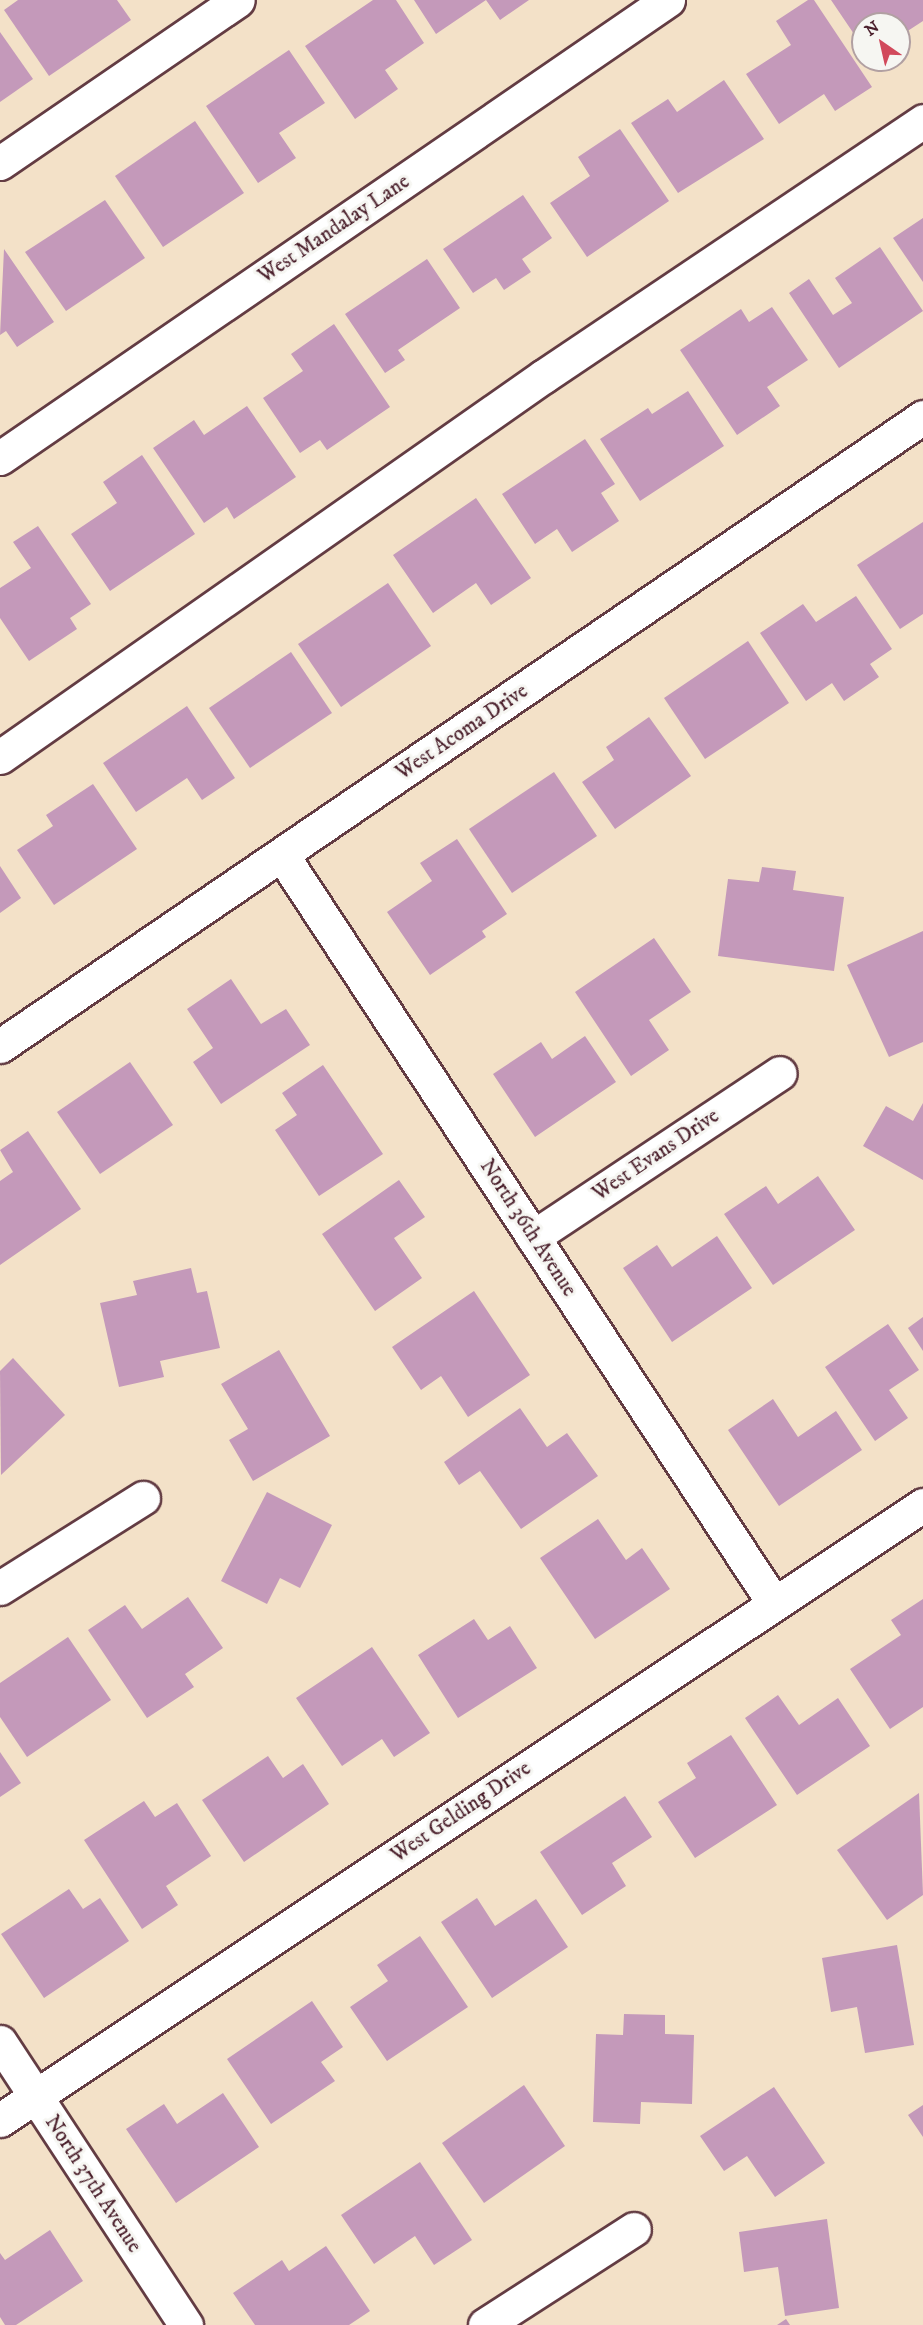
<!DOCTYPE html>
<style>
body{margin:0}
#map{position:relative;width:923px;height:2325px;overflow:hidden;background:#f3e1c8;font-family:"IM FELL DW Pica",serif}
div>[style]{position:absolute}
.building>*{inset:0;background:#c499ba}
.roads{filter:drop-shadow(2px 0 #633c43) drop-shadow(-2px 0 #633c43) drop-shadow(0 2px #633c43) drop-shadow(0 -2px #633c43)}
.minor>*{height:33px;margin:-16.5px;padding:0 16.5px;transform-origin:16.5px;border-radius:16.5px;background:#fff}
span{translate:-50% -50%;white-space:nowrap;text-align:center;line-height:1.15;-webkit-text-stroke:6px #f6f6f2;paint-order:stroke}
.street-label{font-size:21px;color:#4a1f2b}
.north{position:absolute;left:851px;top:12px;width:60px;height:60px;box-sizing:border-box;background:#f6f6f2;border:2px solid #b1a0a2;border-radius:50%;rotate:326deg;font-size:16px;font-weight:700;line-height:24px;text-align:center;color:#4a1f2b}
.north::after{content:'';display:block;margin:auto;width:21px;height:27px;background:#d1495b;clip-path:polygon(50% 0,100% 100%,50% 72%,0 100%)}
</style>
<div id="map">
<div class="building">
<div style="clip-path:polygon(18px 0,117px 0,131px 20px,49px 76px,4px 10px)"></div>
<div style="clip-path:polygon(373px 0,396px 0,424px 43px,385px 70px,398px 89px,355px 119px,305px 46px)"></div>
<div style="clip-path:polygon(414px 0,529px 0,500px 20px,486px 0,436px 34px)"></div>
<div style="clip-path:polygon(808px 0,814px 0,872px 87px,835px 111px,824px 94px,779px 124px,746px 74px,791px 45px,776px 21px)"></div>
<div style="clip-path:polygon(831px 0,923px 0,923px 21px,903px 34px,889px 15px,863px 24px,856px 37px)"></div>
<div style="clip-path:polygon(0 32px,33px 79px,0 102px)"></div>
<div style="clip-path:polygon(289px 50px,325px 103px,279px 133px,296px 158px,258px 183px,206px 106px)"></div>
<div style="clip-path:polygon(724px 80px,764px 139px,678px 193px,631px 123px,668px 99px,677px 112px)"></div>
<div style="clip-path:polygon(195px 121px,244px 193px,163px 247px,115px 176px)"></div>
<div style="clip-path:polygon(620px 129px,669px 201px,587px 257px,550px 203px,590px 176px,578px 157px)"></div>
<div style="clip-path:polygon(523px 195px,552px 238px,522px 259px,531px 272px,504px 290px,496px 278px,473px 293px,443px 249px)"></div>
<div style="clip-path:polygon(105px 200px,145px 258px,66px 311px,25px 252px)"></div>
<div style="clip-path:polygon(923px 218px,923px 282px,893px 238px)"></div>
<div style="clip-path:polygon(880px 247px,923px 311px,839px 368px,789px 293px,809px 279px,833px 315px,852px 303px,835px 278px)"></div>
<div style="clip-path:polygon(4px 249px,54px 322px,17px 347px,6px 331px,0 335px)"></div>
<div style="clip-path:polygon(427px 259px,460px 308px,398px 350px,405px 360px,385px 373px,345px 314px)"></div>
<div style="clip-path:polygon(772px 307px,808px 360px,767px 387px,780px 406px,737px 435px,680px 350px,741px 309px,749px 322px)"></div>
<div style="clip-path:polygon(334px 324px,390px 407px,327px 450px,320px 440px,300px 453px,263px 398px,303px 371px,291px 354px)"></div>
<div style="clip-path:polygon(688px 391px,724px 446px,640px 501px,600px 439px,648px 408px,652px 414px)"></div>
<div style="clip-path:polygon(247px 406px,296px 477px,234px 519px,227px 507px,204px 523px,153px 448px,194px 420px,204px 435px)"></div>
<div style="clip-path:polygon(585px 439px,615px 484px,601px 493px,619px 521px,572px 552px,557px 529px,535px 544px,502px 494px)"></div>
<div style="clip-path:polygon(142px 455px,195px 534px,110px 591px,71px 534px,117px 503px,103px 482px)"></div>
<div style="clip-path:polygon(476px 498px,531px 578px,491px 605px,476px 583px,433px 613px,393px 555px)"></div>
<div style="clip-path:polygon(923px 522px,923px 614px,900px 629px,857px 565px)"></div>
<div style="clip-path:polygon(38px 526px,91px 604px,70px 618px,77px 629px,29px 661px,0 618px,0 588px,31px 568px,13px 542px)"></div>
<div style="clip-path:polygon(388px 583px,431px 646px,341px 707px,298px 644px)"></div>
<div style="clip-path:polygon(856px 596px,892px 649px,870px 664px,879px 677px,844px 701px,832px 683px,806px 701px,760px 633px,803px 604px,816px 622px)"></div>
<div style="clip-path:polygon(748px 641px,789px 703px,705px 759px,664px 698px)"></div>
<div style="clip-path:polygon(291px 652px,332px 713px,250px 768px,209px 708px)"></div>
<div style="clip-path:polygon(187px 706px,235px 778px,202px 800px,187px 778px,136px 812px,103px 763px)"></div>
<div style="clip-path:polygon(649px 717px,691px 776px,615px 829px,582px 782px,614px 760px,606px 747px)"></div>
<div style="clip-path:polygon(554px 772px,597px 836px,512px 893px,469px 829px)"></div>
<div style="clip-path:polygon(93px 784px,137px 849px,54px 905px,17px 850px,53px 826px,46px 815px)"></div>
<div style="clip-path:polygon(457px 839px,507px 914px,482px 931px,486px 937px,430px 975px,387px 912px,432px 881px,420px 863px)"></div>
<div style="clip-path:polygon(0 866px,21px 898px,0 913px)"></div>
<div style="clip-path:polygon(762px 867px,796px 871px,793px 890px,844px 897px,834px 971px,718px 956px,728px 879px,759px 882px)"></div>
<div style="clip-path:polygon(923px 931px,923px 1042px,889px 1057px,847px 965px)"></div>
<div style="clip-path:polygon(654px 938px,691px 992px,649px 1020px,669px 1050px,631px 1076px,575px 992px)"></div>
<div style="clip-path:polygon(231px 979px,261px 1024px,286px 1009px,310px 1045px,221px 1104px,193px 1062px,213px 1048px,187px 1009px)"></div>
<div style="clip-path:polygon(585px 1036px,616px 1082px,535px 1137px,493px 1074px,541px 1042px,552px 1059px)"></div>
<div style="clip-path:polygon(130px 1062px,173px 1125px,100px 1174px,57px 1112px)"></div>
<div style="clip-path:polygon(323px 1065px,383px 1154px,319px 1196px,275px 1130px,297px 1115px,282px 1093px)"></div>
<div style="clip-path:polygon(923px 1103px,923px 1180px,863px 1146px,886px 1106px,913px 1121px)"></div>
<div style="clip-path:polygon(28px 1131px,81px 1209px,0 1265px,0 1181px,13px 1172px,0 1150px)"></div>
<div style="clip-path:polygon(818px 1176px,855px 1230px,773px 1285px,724px 1214px,766px 1186px,778px 1204px)"></div>
<div style="clip-path:polygon(399px 1180px,425px 1217px,394px 1238px,422px 1278px,375px 1311px,322px 1234px)"></div>
<div style="clip-path:polygon(717px 1236px,752px 1288px,672px 1342px,623px 1268px,657px 1245px,672px 1267px)"></div>
<div style="clip-path:polygon(191px 1268px,197px 1293px,207px 1291px,220px 1348px,160px 1361px,164px 1377px,119px 1387px,100px 1303px,137px 1295px,133px 1281px)"></div>
<div style="clip-path:polygon(474px 1291px,530px 1375px,468px 1417px,441px 1376px,421px 1390px,392px 1347px)"></div>
<div style="clip-path:polygon(923px 1317px,923px 1351px,908px 1328px)"></div>
<div style="clip-path:polygon(888px 1324px,919px 1370px,889px 1390px,908px 1418px,875px 1441px,825px 1367px)"></div>
<div style="clip-path:polygon(279px 1350px,330px 1436px,253px 1481px,229px 1440px,248px 1429px,221px 1384px)"></div>
<div style="clip-path:polygon(13px 1358px,65px 1415px,1px 1475px,0 1371px)"></div>
<div style="clip-path:polygon(773px 1399px,798px 1437px,836px 1411px,862px 1450px,779px 1506px,728px 1430px)"></div>
<div style="clip-path:polygon(520px 1408px,547px 1447px,567px 1433px,598px 1476px,521px 1529px,480px 1471px,459px 1485px,444px 1462px)"></div>
<div style="clip-path:polygon(267px 1492px,332px 1525px,300px 1588px,280px 1578px,267px 1604px,221px 1581px)"></div>
<div style="clip-path:polygon(598px 1519px,626px 1560px,642px 1548px,670px 1589px,595px 1639px,540px 1558px)"></div>
<div style="clip-path:polygon(188px 1597px,223px 1648px,185px 1674px,194px 1687px,147px 1718px,88px 1630px,125px 1605px,142px 1629px)"></div>
<div style="clip-path:polygon(923px 1599px,923px 1707px,890px 1729px,850px 1669px,901px 1635px,891px 1620px)"></div>
<div style="clip-path:polygon(474px 1619px,488px 1640px,510px 1626px,537px 1668px,458px 1718px,418px 1655px)"></div>
<div style="clip-path:polygon(68px 1637px,111px 1700px,27px 1757px,0 1717px,0 1683px)"></div>
<div style="clip-path:polygon(372px 1647px,430px 1733px,394px 1757px,382px 1739px,342px 1766px,296px 1698px)"></div>
<div style="clip-path:polygon(778px 1695px,799px 1725px,838px 1698px,870px 1746px,797px 1795px,745px 1718px)"></div>
<div style="clip-path:polygon(731px 1735px,777px 1805px,695px 1858px,658px 1802px,696px 1778px,687px 1763px)"></div>
<div style="clip-path:polygon(0 1752px,21px 1783px,0 1797px)"></div>
<div style="clip-path:polygon(268px 1756px,283px 1778px,303px 1764px,329px 1804px,244px 1862px,202px 1800px)"></div>
<div style="clip-path:polygon(919px 1793px,923px 1895px,887px 1920px,837px 1850px)"></div>
<div style="clip-path:polygon(625px 1796px,652px 1837px,612px 1863px,626px 1886px,582px 1915px,540px 1852px)"></div>
<div style="clip-path:polygon(144px 1801px,155px 1817px,177px 1803px,211px 1856px,166px 1886px,178px 1905px,142px 1929px,84px 1840px)"></div>
<div style="clip-path:polygon(69px 1889px,83px 1909px,100px 1898px,129px 1941px,44px 1998px,1px 1934px)"></div>
<div style="clip-path:polygon(477px 1898px,495px 1926px,536px 1899px,568px 1947px,492px 1998px,441px 1922px)"></div>
<div style="clip-path:polygon(420px 1936px,468px 2007px,387px 2061px,350px 2007px,388px 1981px,377px 1965px)"></div>
<div style="clip-path:polygon(897px 1945px,914px 2045px,865px 2053px,857px 2007px,831px 2012px,822px 1958px)"></div>
<div style="clip-path:polygon(312px 2001px,343px 2047px,321px 2062px,335px 2081px,271px 2124px,227px 2059px)"></div>
<div style="clip-path:polygon(624px 2014px,665px 2015px,665px 2034px,694px 2035px,692px 2104px,641px 2102px,640px 2124px,593px 2122px,596px 2034px,623px 2035px)"></div>
<div style="clip-path:polygon(524px 2085px,565px 2146px,484px 2203px,442px 2143px)"></div>
<div style="clip-path:polygon(774px 2087px,825px 2163px,775px 2197px,747px 2156px,724px 2171px,700px 2136px)"></div>
<div style="clip-path:polygon(223px 2093px,259px 2147px,176px 2203px,126px 2129px,164px 2104px,177px 2124px)"></div>
<div style="clip-path:polygon(923px 2105px,923px 2137px,908px 2115px)"></div>
<div style="clip-path:polygon(420px 2162px,472px 2240px,434px 2265px,415px 2236px,374px 2264px,341px 2215px)"></div>
<div style="clip-path:polygon(827px 2219px,839px 2308px,785px 2316px,778px 2267px,744px 2272px,739px 2232px)"></div>
<div style="clip-path:polygon(50px 2230px,83px 2281px,16px 2325px,5px 2325px,0 2317px,0 2253px,5px 2260px)"></div>
<div style="clip-path:polygon(326px 2246px,370px 2311px,349px 2325px,255px 2325px,233px 2293px,282px 2260px,289px 2271px)"></div>
<div style="clip-path:polygon(786px 2319px,790px 2325px,777px 2325px)"></div>
</div>
<div class="roads">
<div class="minor">
<div style="left:0;top:163px;width:288px;rotate:-34.4deg"></div>
<div style="left:0;top:458px;width:810px;rotate:-34.44deg"></div>
<div style="left:0;top:757px;width:664px;rotate:-35.01deg"></div>
<div style="left:544px;top:376px;width:457px;rotate:-33.9deg"></div>
<div style="left:282px;top:855px;width:894px;rotate:56.68deg"></div>
<div style="left:0;top:1046px;width:1117px;rotate:-34.27deg"></div>
<div style="left:533px;top:1237px;width:296px;rotate:-33.6deg"></div>
<div style="left:0;top:1588px;width:169px;rotate:-32.2deg"></div>
<div style="left:0;top:2042px;width:339px;rotate:56.7deg"></div>
<div style="left:0;top:2120px;width:1109px;rotate:-33.68deg"></div>
<div style="left:485px;top:2325px;width:177px;rotate:-32.8deg"></div>
</div>
</div>
<div class="street-label">
<span style="left:334px;top:229px;rotate:-34deg">West Mandalay Lane</span>
<span style="left:462px;top:732px;rotate:-34deg">West Acoma Drive</span>
<span style="left:656px;top:1155px;rotate:-34deg">West Evans Drive</span>
<span style="left:528px;top:1228px;rotate:57deg">North 36th Avenue</span>
<span style="left:461px;top:1812px;rotate:-34deg">West Gelding Drive</span>
<span style="left:93px;top:2184px;rotate:57deg">North 37th Avenue</span>
</div>
<div class="north">N</div>
</div>
